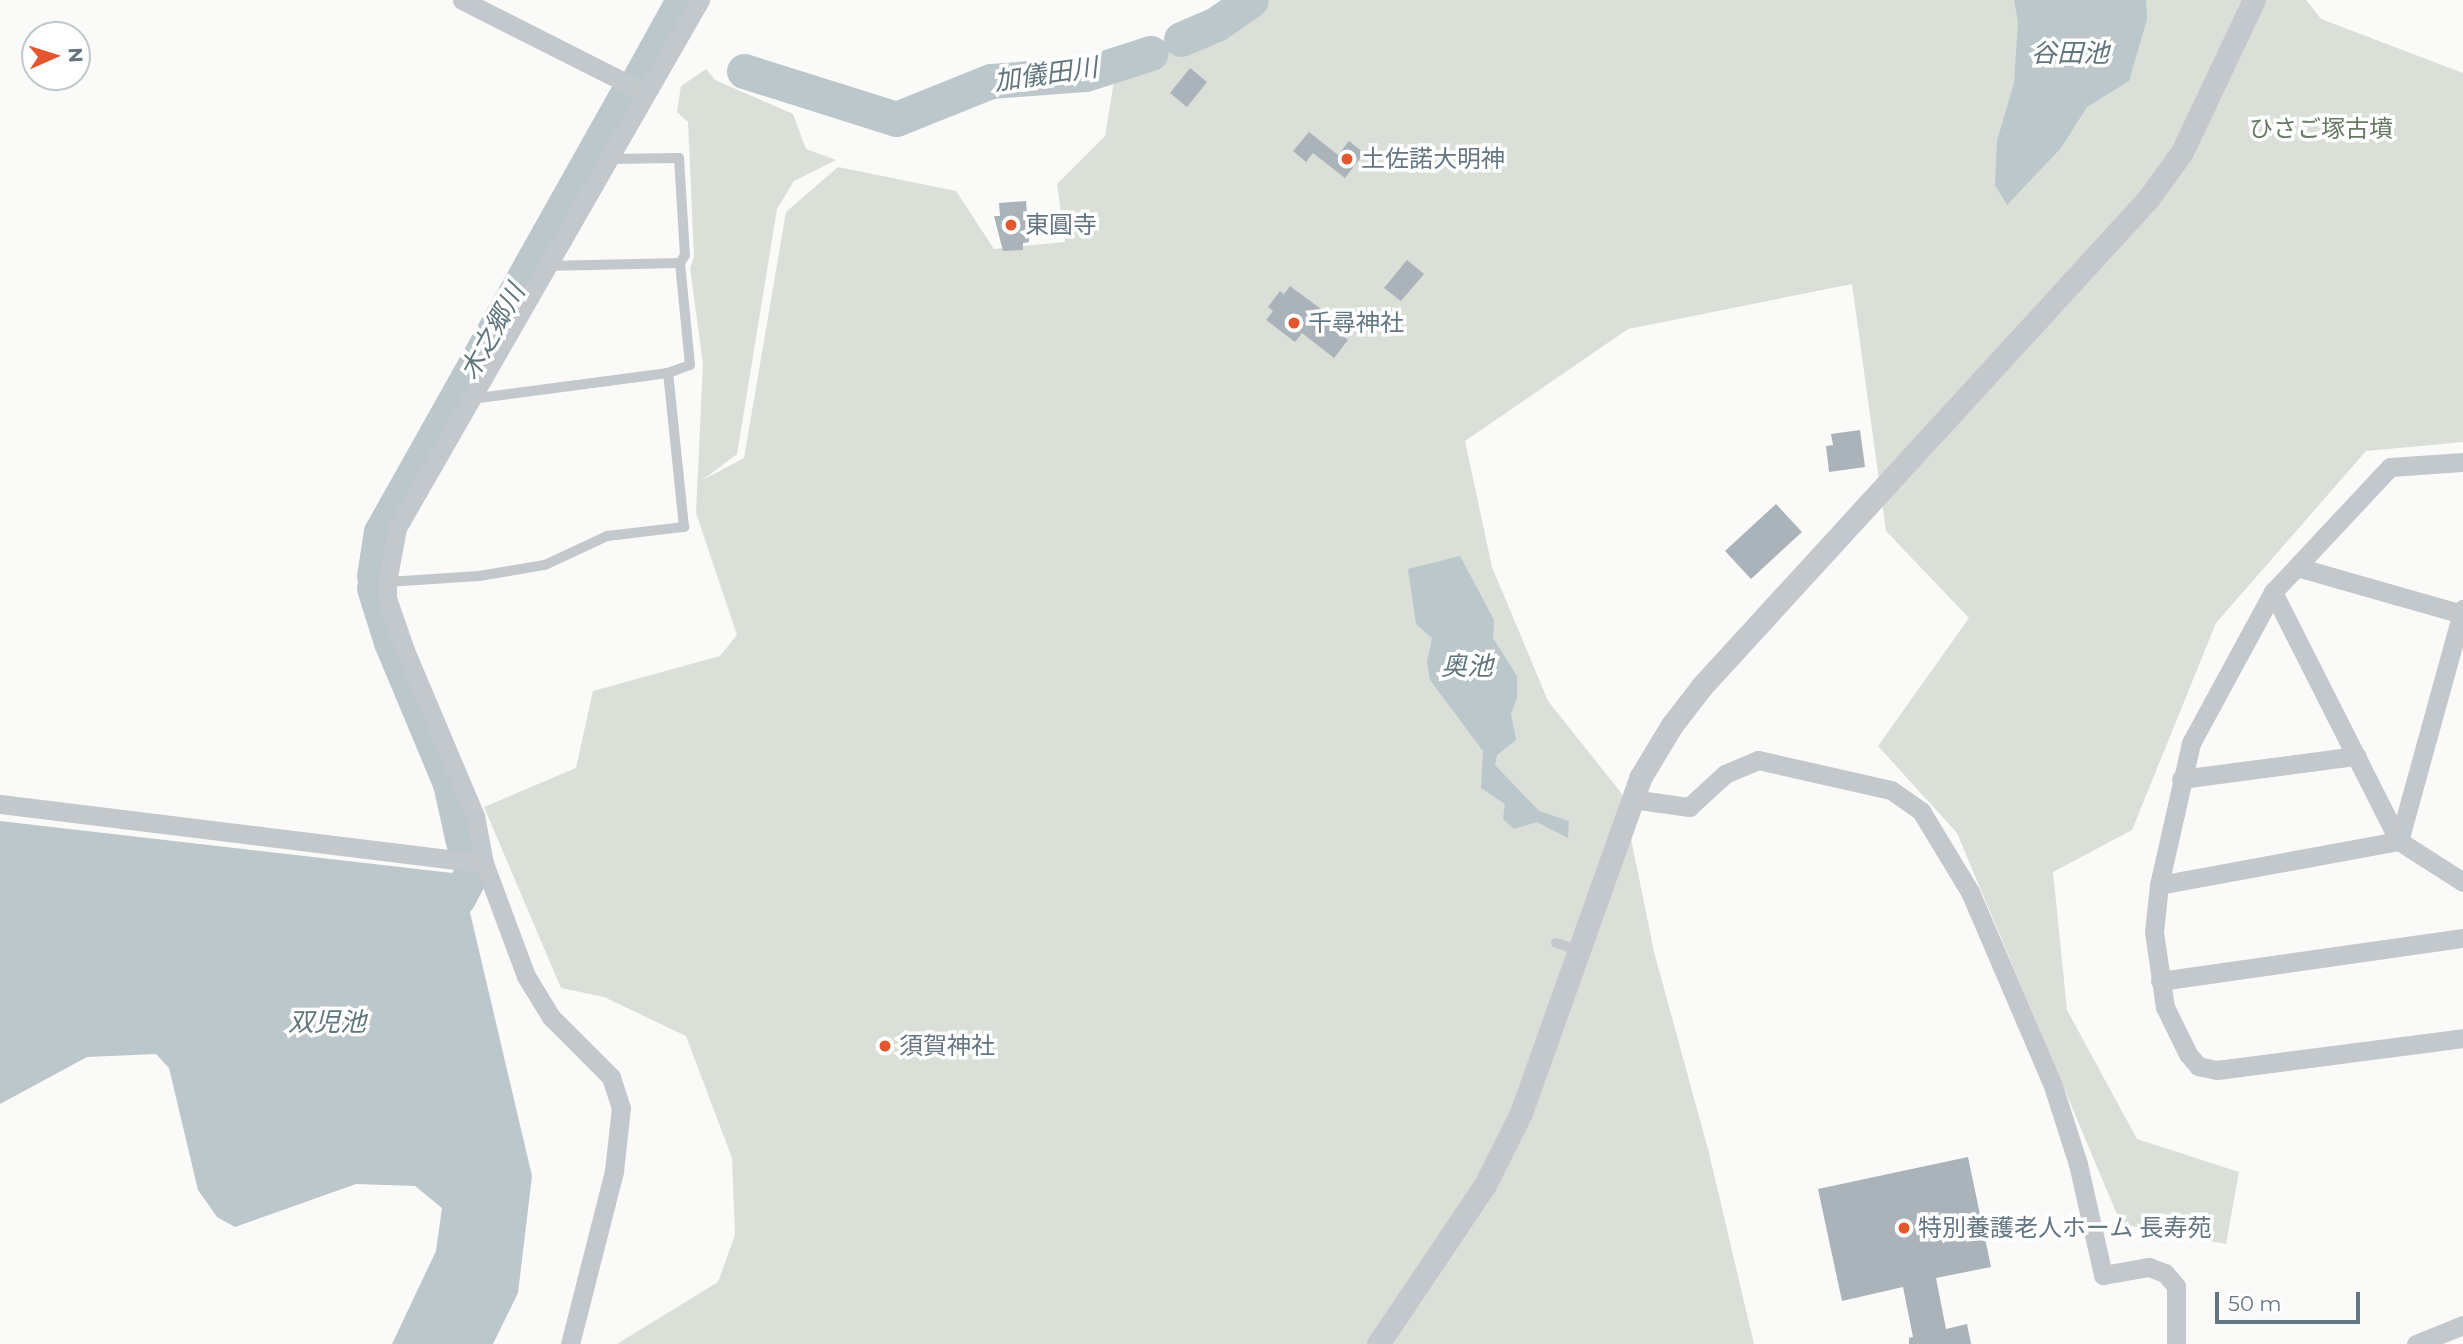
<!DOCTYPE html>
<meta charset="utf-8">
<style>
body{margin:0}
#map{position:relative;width:2463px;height:1344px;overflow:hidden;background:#fafaf8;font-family:Montserrat,"Noto Sans JP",sans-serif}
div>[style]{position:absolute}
.green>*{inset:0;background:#dadfd7}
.water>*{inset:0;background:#bbc7cb}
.river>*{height:35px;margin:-17.5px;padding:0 17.5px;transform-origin:17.5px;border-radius:17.5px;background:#bbc7cb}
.building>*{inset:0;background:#aab3b9}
.service>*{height:10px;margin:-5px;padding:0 5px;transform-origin:5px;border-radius:5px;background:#c3c8cc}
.minor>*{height:19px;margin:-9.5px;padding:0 9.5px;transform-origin:9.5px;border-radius:9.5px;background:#c3c8cc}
.tertiary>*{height:23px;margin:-11.5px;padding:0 11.5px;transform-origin:11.5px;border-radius:11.5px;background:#c3c8cc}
.dots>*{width:19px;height:19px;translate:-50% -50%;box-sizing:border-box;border:4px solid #fff;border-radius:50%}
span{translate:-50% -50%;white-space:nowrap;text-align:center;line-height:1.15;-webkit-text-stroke:7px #fff;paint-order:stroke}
.park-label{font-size:24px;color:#687a64}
.poi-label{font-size:24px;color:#657683}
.left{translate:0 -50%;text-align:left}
.water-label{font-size:26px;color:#60757c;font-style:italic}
.north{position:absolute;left:21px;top:21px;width:70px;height:70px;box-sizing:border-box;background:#fff;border:2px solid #c1c8cd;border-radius:50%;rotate:87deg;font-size:19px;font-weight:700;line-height:28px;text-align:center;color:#657683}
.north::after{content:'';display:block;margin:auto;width:24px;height:32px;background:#e4572e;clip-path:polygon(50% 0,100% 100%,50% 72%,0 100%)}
.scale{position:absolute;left:2215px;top:1292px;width:145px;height:32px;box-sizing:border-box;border:4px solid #657683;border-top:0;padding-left:9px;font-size:21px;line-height:24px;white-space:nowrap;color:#657683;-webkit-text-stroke:5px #fff;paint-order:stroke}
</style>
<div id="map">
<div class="green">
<div style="clip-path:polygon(1263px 0,2306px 0,2321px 19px,2463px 73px,2463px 442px,2366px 451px,2216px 623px,2132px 830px,2053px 872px,2067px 1010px,2137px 1139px,2239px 1172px,2226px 1244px,2121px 1224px,1957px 833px,1878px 746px,1969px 618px,1886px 531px,1852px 284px,1628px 329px,1465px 441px,1492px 567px,1548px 701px,1622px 794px,1654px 952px,1709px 1153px,1754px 1344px,617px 1344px,718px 1282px,735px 1235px,732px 1158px,686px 1036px,604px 997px,561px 988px,484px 807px,576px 768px,593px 691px,720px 656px,737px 635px,696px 513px,703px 364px,690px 268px,694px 257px,688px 122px,677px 112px,681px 86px,706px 69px,715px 80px,793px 114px,806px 149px,836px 160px,794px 181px,777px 209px,737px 454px,701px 481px,744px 458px,786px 212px,838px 167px,956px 191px,994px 249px,1065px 242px,1057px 184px,1105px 136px,1115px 75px)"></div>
</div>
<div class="water">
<div style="clip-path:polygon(2014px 0,2146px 0,2147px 19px,2129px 81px,2087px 107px,2061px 148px,2007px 205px,1995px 185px,1997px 141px,2014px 83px,2018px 22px)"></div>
<div style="clip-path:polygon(1460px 556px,1494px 620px,1493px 638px,1517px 676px,1517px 698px,1511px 714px,1516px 740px,1497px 755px,1495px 765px,1539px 811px,1569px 821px,1568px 838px,1537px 822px,1514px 829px,1503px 819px,1505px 804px,1481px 788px,1483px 751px,1430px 680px,1427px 662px,1432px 638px,1416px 624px,1408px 569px)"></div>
<div style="clip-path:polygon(0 821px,461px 874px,532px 1176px,518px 1293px,493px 1344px,392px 1344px,436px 1251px,442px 1208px,415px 1186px,356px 1184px,235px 1227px,217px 1217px,198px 1190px,169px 1068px,156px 1054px,87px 1057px,0 1104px)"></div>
</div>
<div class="river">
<div style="left:1181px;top:39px;width:38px;rotate:-23deg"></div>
<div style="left:1216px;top:24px;width:42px;rotate:-34.4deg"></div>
<div style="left:744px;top:71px;width:159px;rotate:17.5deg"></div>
<div style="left:896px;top:119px;width:102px;rotate:-21.8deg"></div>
<div style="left:991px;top:81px;width:94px;rotate:-4.3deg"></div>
<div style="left:1085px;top:74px;width:69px;rotate:-17.7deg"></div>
<div style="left:640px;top:78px;width:89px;rotate:-61.1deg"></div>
<div style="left:374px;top:576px;width:45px;rotate:-81deg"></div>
<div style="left:381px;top:532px;width:502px;rotate:-60.68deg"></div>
<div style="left:374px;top:588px;width:57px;rotate:72.5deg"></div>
<div style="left:391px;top:642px;width:153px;rotate:67.3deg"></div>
<div style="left:450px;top:783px;width:60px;rotate:77.6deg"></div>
<div style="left:458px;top:898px;width:21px;rotate:-62deg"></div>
</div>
<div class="building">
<div style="clip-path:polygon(1190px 68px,1207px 82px,1187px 107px,1170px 93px)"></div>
<div style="clip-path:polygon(1309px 132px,1338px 155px,1349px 141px,1364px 153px,1345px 178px,1313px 153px,1306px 162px,1293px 151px)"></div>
<div style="clip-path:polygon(1026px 201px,1029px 242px,1023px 243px,1023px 250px,1003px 251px,994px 216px,1000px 216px,999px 203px)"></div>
<div style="clip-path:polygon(1407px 260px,1424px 274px,1401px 301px,1384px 288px)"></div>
<div style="clip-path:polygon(1290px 286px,1321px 309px,1316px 315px,1348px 340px,1334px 358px,1302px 333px,1295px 342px,1266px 320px,1273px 311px,1268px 307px,1280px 291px,1284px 294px)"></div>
<div style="clip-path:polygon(1860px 430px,1865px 467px,1829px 472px,1826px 446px,1833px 445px,1831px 434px)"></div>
<div style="clip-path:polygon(1776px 504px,1802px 532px,1751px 579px,1725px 551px)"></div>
<div style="clip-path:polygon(1968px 1157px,1991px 1267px,1936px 1278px,1946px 1329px,1967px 1324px,1971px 1344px,1909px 1344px,1909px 1338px,1913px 1337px,1903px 1287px,1842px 1301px,1818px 1189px)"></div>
</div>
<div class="service">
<div style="left:609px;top:159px;width:70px;rotate:-0.8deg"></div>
<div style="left:679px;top:158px;width:97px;rotate:86.5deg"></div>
<div style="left:685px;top:255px;width:9px;rotate:122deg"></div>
<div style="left:471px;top:399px;width:199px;rotate:-7.5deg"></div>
<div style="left:387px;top:582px;width:92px;rotate:-3.7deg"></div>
<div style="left:479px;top:576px;width:67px;rotate:-9.5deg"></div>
<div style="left:545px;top:565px;width:68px;rotate:-25.1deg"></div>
<div style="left:607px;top:536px;width:78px;rotate:-6.7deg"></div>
<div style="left:684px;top:527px;width:155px;rotate:-95.9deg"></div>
<div style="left:668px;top:373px;width:23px;rotate:-20deg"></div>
<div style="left:690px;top:365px;width:102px;rotate:-95.6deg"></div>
<div style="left:680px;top:263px;width:134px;rotate:178.7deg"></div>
<div style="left:1556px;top:943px;width:23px;rotate:18deg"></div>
</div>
<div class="minor">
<div style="left:462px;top:0;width:206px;rotate:26.8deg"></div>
<div style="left:2463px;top:462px;width:73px;rotate:176.1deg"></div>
<div style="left:2390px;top:467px;width:171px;rotate:133.1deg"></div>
<div style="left:2273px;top:592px;width:172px;rotate:118.5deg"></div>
<div style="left:2191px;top:743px;width:146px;rotate:102.7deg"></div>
<div style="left:2159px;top:885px;width:47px;rotate:96.1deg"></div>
<div style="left:2154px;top:932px;width:76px;rotate:81.7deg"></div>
<div style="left:2165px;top:1007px;width:52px;rotate:63.9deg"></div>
<div style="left:2188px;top:1054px;width:16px;rotate:50deg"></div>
<div style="left:2198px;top:1066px;width:19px;rotate:12deg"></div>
<div style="left:2217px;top:1070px;width:248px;rotate:-7.4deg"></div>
<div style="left:2297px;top:567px;width:172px;rotate:15.9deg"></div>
<div style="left:2273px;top:592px;width:279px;rotate:63.2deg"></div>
<div style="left:2399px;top:841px;width:76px;rotate:32.6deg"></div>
<div style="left:2181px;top:779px;width:177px;rotate:-7.5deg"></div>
<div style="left:1632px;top:799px;width:58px;rotate:8deg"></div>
<div style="left:1689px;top:807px;width:49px;rotate:-42.5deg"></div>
<div style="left:1725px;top:774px;width:36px;rotate:-23deg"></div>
<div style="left:1758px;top:760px;width:136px;rotate:12.7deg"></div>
<div style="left:1891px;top:790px;width:37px;rotate:35deg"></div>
<div style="left:1921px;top:811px;width:95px;rotate:58.8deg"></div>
<div style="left:1970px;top:892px;width:211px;rotate:66.8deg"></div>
<div style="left:2053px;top:1086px;width:82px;rotate:72.2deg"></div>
<div style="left:2078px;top:1164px;width:114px;rotate:77.3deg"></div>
<div style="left:2103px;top:1275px;width:47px;rotate:-9.9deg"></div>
<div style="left:2149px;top:1267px;width:17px;rotate:21deg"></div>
<div style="left:2165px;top:1273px;width:17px;rotate:50deg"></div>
<div style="left:2176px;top:1286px;width:58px;rotate:90deg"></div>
<div style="left:0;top:804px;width:488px;rotate:7deg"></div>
<div style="left:2159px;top:885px;width:244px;rotate:-10.4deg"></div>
<div style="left:2399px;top:841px;width:241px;rotate:-74.6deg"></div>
<div style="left:2160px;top:981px;width:306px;rotate:-8.1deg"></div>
<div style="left:570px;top:1344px;width:179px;rotate:-75.7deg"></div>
<div style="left:614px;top:1171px;width:63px;rotate:-83.7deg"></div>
<div style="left:621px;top:1108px;width:33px;rotate:-108deg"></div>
<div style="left:611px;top:1077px;width:85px;rotate:-135deg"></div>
<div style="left:551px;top:1017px;width:48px;rotate:-121.4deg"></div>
<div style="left:526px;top:976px;width:121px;rotate:-110.4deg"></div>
<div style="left:484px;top:863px;width:48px;rotate:-100.8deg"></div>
<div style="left:475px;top:816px;width:180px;rotate:-112.9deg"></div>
<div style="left:405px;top:650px;width:55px;rotate:-109.1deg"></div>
<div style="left:387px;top:598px;width:16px;rotate:-90deg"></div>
<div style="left:387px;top:582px;width:55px;rotate:-79.5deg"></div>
<div style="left:397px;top:528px;width:609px;rotate:-60.15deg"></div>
<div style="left:2416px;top:1344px;width:51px;rotate:-22deg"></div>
</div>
<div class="tertiary">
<div style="left:1378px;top:1344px;width:192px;rotate:-56.1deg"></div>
<div style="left:1485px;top:1185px;width:80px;rotate:-63.4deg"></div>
<div style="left:1521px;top:1113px;width:356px;rotate:-70.4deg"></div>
<div style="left:1640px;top:778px;width:62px;rotate:-58.9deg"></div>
<div style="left:1672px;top:725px;width:49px;rotate:-52.4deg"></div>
<div style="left:1702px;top:686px;width:660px;rotate:-47.52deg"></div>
<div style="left:2148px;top:199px;width:58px;rotate:-54.1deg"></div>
<div style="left:2182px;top:152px;width:168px;rotate:-64.7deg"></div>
</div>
<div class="dots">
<div style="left:1347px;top:159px;background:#e4572e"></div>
<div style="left:1011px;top:225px;background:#e4572e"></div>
<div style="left:1294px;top:323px;background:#e4572e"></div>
<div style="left:885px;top:1046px;background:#e4572e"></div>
<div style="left:1904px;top:1228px;background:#e4572e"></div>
</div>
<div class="park-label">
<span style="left:2321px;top:129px">ひさご塚古墳</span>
</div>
<div class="poi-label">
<span class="left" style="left:1361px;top:159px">土佐諾大明神</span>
<span class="left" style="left:1025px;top:225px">東圓寺</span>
<span class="left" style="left:1308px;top:323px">千尋神社</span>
<span class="left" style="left:899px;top:1046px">須賀神社</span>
<span class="left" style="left:1918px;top:1228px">特別養護老人ホーム 長寿苑</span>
</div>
<div class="water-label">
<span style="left:2070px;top:54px">谷田池</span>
<span style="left:1046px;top:75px;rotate:-8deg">加儀田川</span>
<span style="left:493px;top:332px;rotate:-61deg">木之郷川</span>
<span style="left:1467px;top:667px">奥池</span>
<span style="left:327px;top:1023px">双児池</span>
</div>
<div class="north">N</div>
<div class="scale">50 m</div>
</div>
